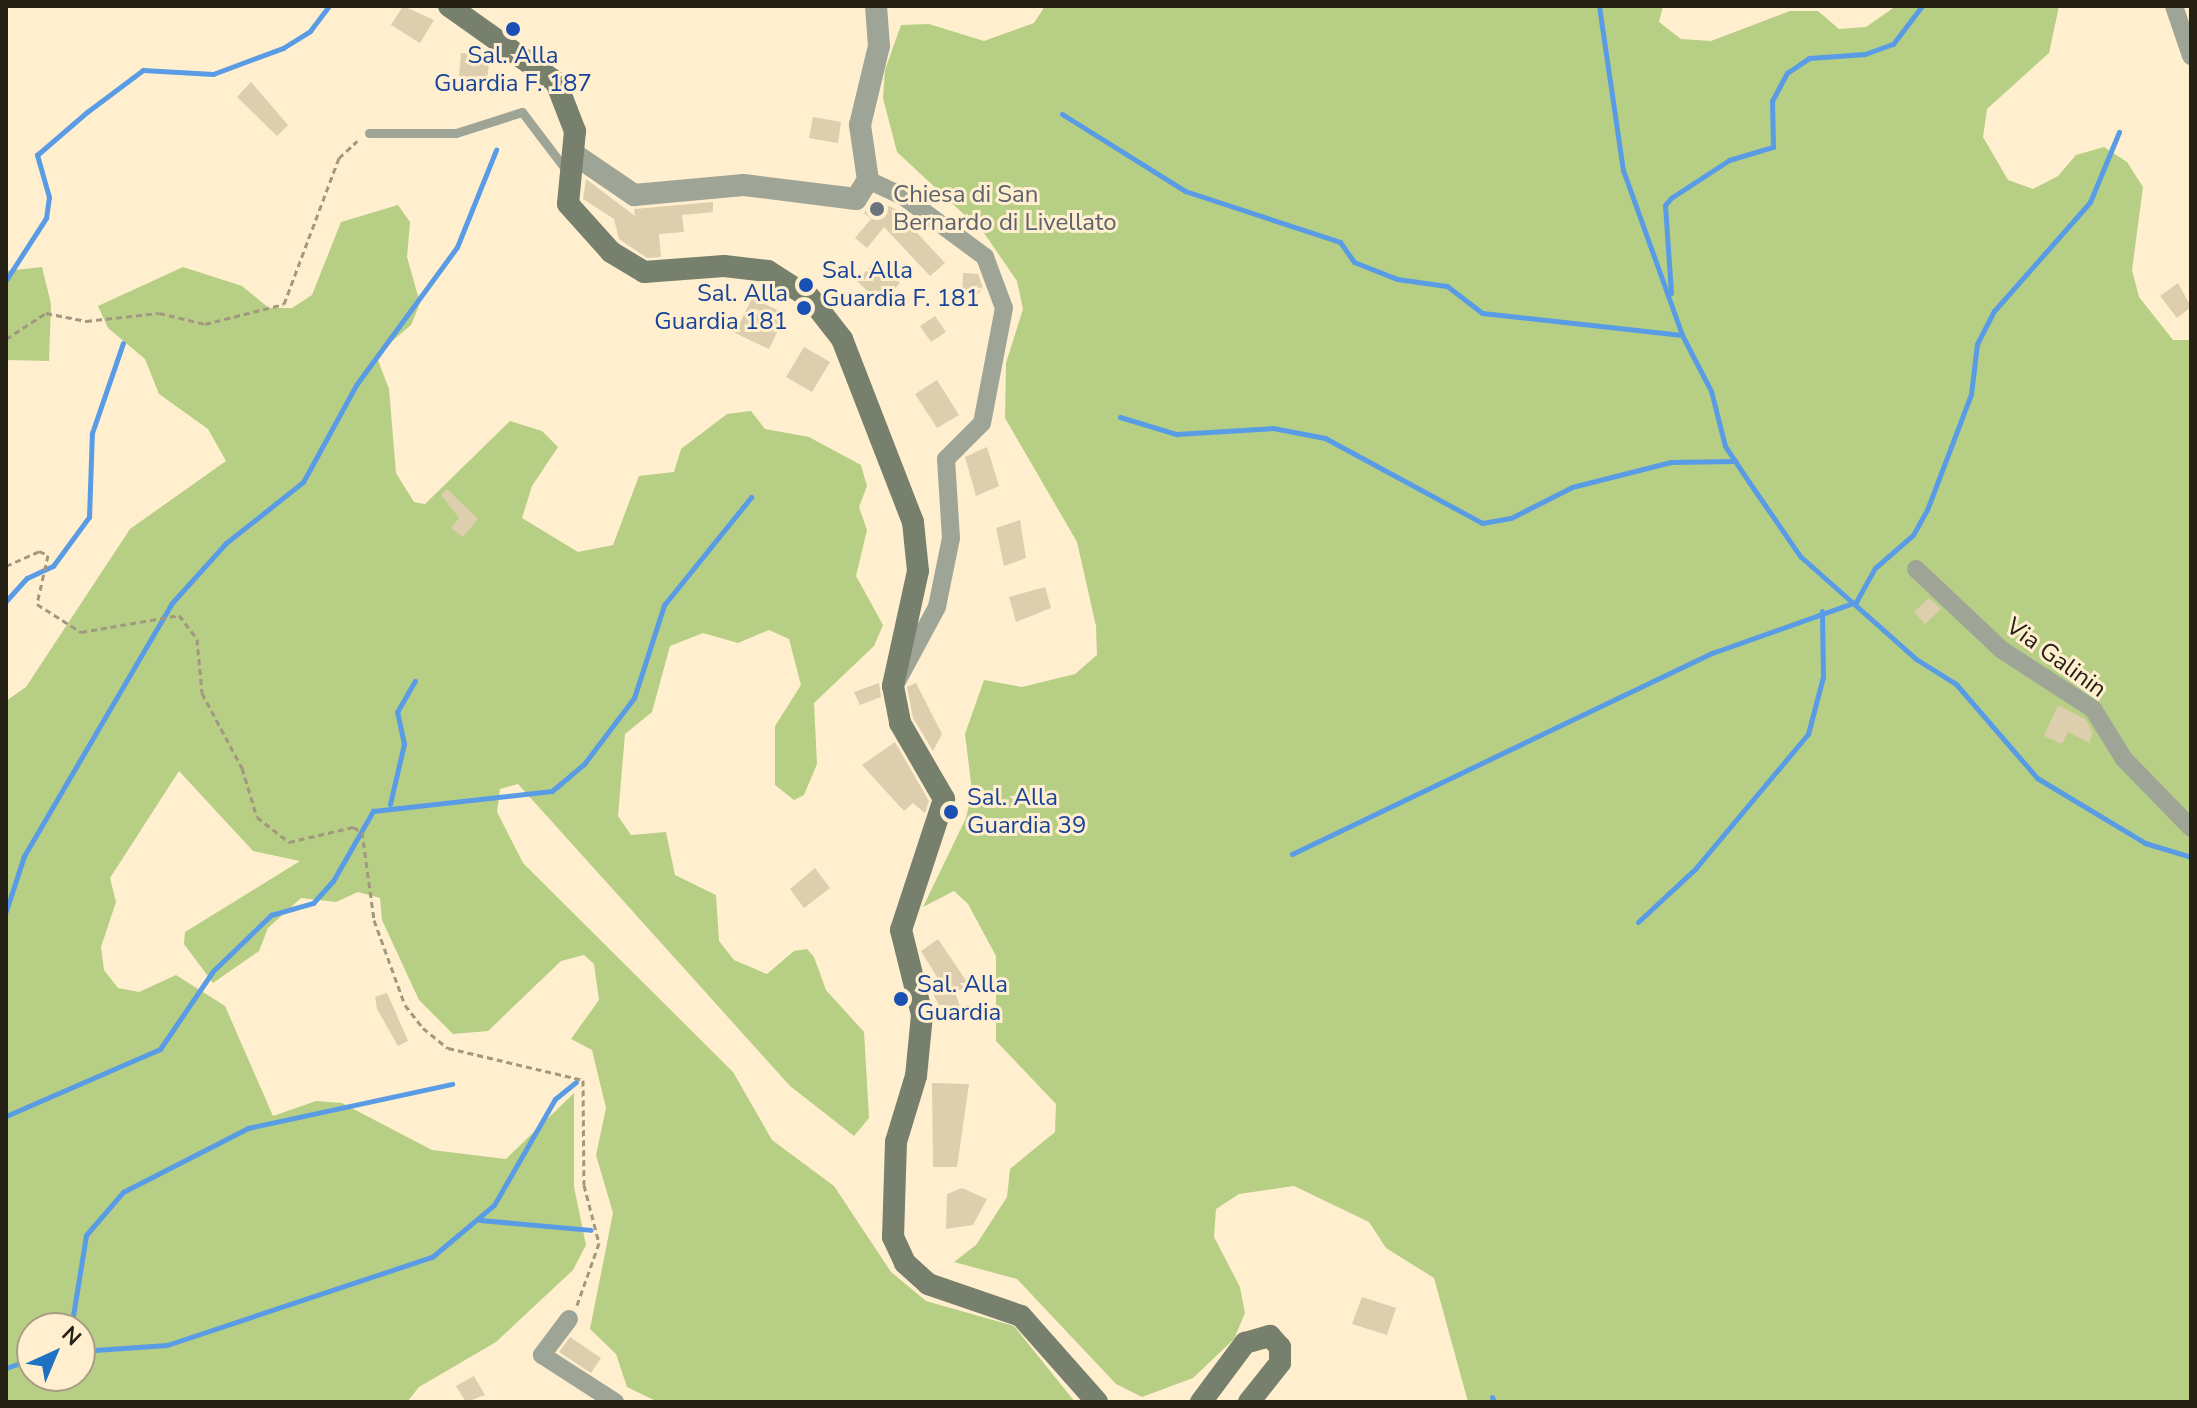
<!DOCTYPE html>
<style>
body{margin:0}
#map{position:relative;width:2197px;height:1408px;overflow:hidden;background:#ffefcf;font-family:"Nunito Sans",sans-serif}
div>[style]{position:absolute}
.green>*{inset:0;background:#b6cf85}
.stream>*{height:5px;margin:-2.5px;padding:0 2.5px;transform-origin:2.5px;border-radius:2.5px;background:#599ce5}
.building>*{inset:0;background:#ddceae}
.path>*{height:3px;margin-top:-1.5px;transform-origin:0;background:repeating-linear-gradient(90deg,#a2977f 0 6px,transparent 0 10px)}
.service>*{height:9px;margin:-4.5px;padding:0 4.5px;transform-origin:4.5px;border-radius:4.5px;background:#9ea597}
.minor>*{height:18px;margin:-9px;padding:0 9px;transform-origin:9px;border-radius:9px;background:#9ea597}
.tertiary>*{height:22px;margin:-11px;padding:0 11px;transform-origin:11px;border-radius:11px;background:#9ea597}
.secondary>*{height:22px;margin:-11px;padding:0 11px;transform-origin:11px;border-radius:11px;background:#76806c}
.dots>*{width:22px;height:22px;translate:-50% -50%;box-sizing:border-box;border:4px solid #ffefcf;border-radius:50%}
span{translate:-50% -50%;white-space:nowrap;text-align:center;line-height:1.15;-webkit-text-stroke:6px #ffefcf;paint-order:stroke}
.transit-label{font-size:24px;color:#164399}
.left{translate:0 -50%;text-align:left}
.right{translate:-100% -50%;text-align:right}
.worship-label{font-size:24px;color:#5b616d}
.street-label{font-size:24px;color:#262115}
.frame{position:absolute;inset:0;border:8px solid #262115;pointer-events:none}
.north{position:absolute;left:16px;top:1312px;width:80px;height:80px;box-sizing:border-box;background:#ffefcf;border:2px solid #a89d85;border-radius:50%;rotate:44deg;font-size:22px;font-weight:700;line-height:32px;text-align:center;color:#262115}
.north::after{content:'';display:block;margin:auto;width:28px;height:36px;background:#1d73c1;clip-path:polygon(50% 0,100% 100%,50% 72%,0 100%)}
</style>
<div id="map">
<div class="green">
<div style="clip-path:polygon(1045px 6px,1663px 6px,1659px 22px,1681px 39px,1711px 41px,1790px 11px,1818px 11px,1839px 29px,1866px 27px,1896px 6px,2059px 6px,2049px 53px,1987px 109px,1983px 137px,2008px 180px,2033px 189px,2058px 176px,2076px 155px,2104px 147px,2127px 162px,2143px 187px,2132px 270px,2139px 297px,2173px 340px,2191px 340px,2191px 1402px,1468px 1402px,1434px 1278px,1386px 1248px,1369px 1222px,1294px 1186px,1239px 1194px,1216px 1209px,1214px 1237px,1240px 1287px,1245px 1313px,1234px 1339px,1193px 1378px,1142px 1397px,1116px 1384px,1017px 1279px,954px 1262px,976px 1245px,1007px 1197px,1010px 1169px,1055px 1132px,1056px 1104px,996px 1041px,996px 956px,968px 904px,954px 891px,923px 907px,966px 818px,972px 791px,965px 734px,984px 680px,1022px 687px,1075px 674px,1097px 655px,1096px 626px,1077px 542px,1005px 418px,1006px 363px,1023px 309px,1017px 281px,984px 233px,897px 152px,883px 98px,885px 70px,901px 25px,929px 24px,984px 41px,1034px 23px)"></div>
<div style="clip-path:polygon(evenodd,398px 205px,410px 222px,407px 257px,420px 303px,411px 325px,376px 355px,389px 389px,396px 473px,414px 502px,425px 504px,510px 421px,542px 431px,558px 447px,532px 486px,522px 518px,578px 552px,613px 545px,639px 476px,674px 472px,681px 449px,727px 414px,751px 411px,765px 429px,809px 437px,861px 465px,867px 486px,859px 507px,867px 530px,856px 576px,883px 625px,874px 646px,814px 703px,817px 764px,804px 795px,794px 800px,775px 785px,775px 726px,801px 685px,789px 639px,769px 630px,738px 643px,703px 633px,670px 646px,652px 712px,625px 734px,618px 816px,631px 835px,666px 832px,675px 875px,716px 895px,719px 941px,734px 960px,767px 974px,794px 951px,807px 949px,814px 957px,826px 990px,864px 1032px,869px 1118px,854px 1136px,790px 1086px,518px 784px,500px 789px,497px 812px,523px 863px,733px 1072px,772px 1140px,834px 1186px,891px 1272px,926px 1301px,1014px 1326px,1075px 1402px,658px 1402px,627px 1387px,616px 1354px,590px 1329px,613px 1213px,596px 1155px,606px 1108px,592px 1050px,571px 1039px,599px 1000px,594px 964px,584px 955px,561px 961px,488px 1031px,453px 1034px,419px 1000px,382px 920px,380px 898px,358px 892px,336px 902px,301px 898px,268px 928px,259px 951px,213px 983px,184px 944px,185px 932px,300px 861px,253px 851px,179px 771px,110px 878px,116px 902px,101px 947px,104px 970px,118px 988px,139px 992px,176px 975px,225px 1006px,273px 1116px,316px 1101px,342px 1103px,432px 1150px,506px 1159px,574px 1093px,574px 1187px,586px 1245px,573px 1270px,496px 1342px,419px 1387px,407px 1402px,6px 1402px,6px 701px,26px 687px,130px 529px,226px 461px,208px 429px,159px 394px,145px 359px,108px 328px,98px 306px,183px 267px,242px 286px,269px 308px,292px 308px,312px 295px,341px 222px,398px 205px,32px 1328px,80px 1328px,80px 1376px,32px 1376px,32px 1328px)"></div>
<div style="clip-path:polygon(42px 267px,51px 304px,49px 361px,6px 360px,6px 271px)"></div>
</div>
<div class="stream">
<div style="left:1599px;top:6px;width:166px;rotate:81.7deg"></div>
<div style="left:1623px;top:170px;width:175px;rotate:70.3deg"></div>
<div style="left:1682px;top:335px;width:63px;rotate:62.6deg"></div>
<div style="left:1711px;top:391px;width:57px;rotate:75.7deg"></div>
<div style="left:1725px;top:446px;width:43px;rotate:56.3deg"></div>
<div style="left:1749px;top:482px;width:90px;rotate:55.4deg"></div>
<div style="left:1800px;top:556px;width:155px;rotate:41.6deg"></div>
<div style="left:1916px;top:659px;width:47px;rotate:32deg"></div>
<div style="left:1956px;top:684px;width:124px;rotate:49.2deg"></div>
<div style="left:2037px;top:778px;width:126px;rotate:31deg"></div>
<div style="left:2145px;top:843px;width:48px;rotate:16.9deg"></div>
<div style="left:1062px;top:114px;width:145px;rotate:32deg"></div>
<div style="left:1185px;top:191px;width:163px;rotate:18.2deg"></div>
<div style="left:1340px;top:242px;width:24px;rotate:55deg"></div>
<div style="left:1354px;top:262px;width:46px;rotate:21.6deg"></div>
<div style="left:1397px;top:279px;width:50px;rotate:8deg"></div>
<div style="left:1447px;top:286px;width:44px;rotate:37.6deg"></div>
<div style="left:1482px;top:313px;width:201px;rotate:6.3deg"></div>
<div style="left:6px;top:280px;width:74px;rotate:-57.2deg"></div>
<div style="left:46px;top:218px;width:21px;rotate:-82deg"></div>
<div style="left:49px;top:197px;width:44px;rotate:-105.9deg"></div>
<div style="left:37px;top:155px;width:66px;rotate:-40.7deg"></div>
<div style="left:87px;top:112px;width:70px;rotate:-36.9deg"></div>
<div style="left:143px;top:70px;width:70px;rotate:3.3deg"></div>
<div style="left:213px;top:74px;width:75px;rotate:-20.4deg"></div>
<div style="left:283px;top:48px;width:32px;rotate:-32deg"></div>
<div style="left:310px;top:31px;width:31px;rotate:-53deg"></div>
<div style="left:1671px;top:293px;width:88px;rotate:-93.9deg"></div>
<div style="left:1665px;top:205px;width:9px;rotate:-49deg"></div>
<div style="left:1671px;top:198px;width:69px;rotate:-33.2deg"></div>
<div style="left:1729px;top:160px;width:46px;rotate:-16.5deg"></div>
<div style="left:1773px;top:147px;width:46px;rotate:-91.2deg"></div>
<div style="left:1772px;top:101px;width:32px;rotate:-62deg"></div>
<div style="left:1787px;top:73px;width:27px;rotate:-34deg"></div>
<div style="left:1809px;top:58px;width:56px;rotate:-4.1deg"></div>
<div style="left:1865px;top:54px;width:30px;rotate:-20deg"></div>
<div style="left:1893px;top:44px;width:48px;rotate:-52.7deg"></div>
<div style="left:1120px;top:417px;width:59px;rotate:16.9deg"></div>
<div style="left:1176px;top:434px;width:97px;rotate:-3.5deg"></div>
<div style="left:1273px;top:428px;width:53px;rotate:10.9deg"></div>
<div style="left:1325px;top:438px;width:179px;rotate:28.4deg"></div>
<div style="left:1482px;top:523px;width:29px;rotate:-10deg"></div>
<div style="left:1511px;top:518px;width:68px;rotate:-26.9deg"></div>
<div style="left:1572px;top:487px;width:102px;rotate:-14.2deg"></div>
<div style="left:1671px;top:462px;width:64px;rotate:-0.9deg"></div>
<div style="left:6px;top:601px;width:31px;rotate:-48deg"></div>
<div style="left:27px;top:578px;width:29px;rotate:-25deg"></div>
<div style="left:53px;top:566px;width:61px;rotate:-53.7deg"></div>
<div style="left:89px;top:517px;width:84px;rotate:-88deg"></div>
<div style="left:92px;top:433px;width:95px;rotate:-71deg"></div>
<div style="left:390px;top:804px;width:62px;rotate:-76.9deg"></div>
<div style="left:404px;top:744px;width:33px;rotate:-102deg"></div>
<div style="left:397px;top:712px;width:36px;rotate:-60deg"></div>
<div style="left:1292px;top:854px;width:466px;rotate:-25.6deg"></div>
<div style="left:1712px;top:653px;width:153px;rotate:-19.5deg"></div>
<div style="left:1856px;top:602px;width:39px;rotate:-61deg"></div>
<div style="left:1875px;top:568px;width:50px;rotate:-41deg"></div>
<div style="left:1913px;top:535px;width:29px;rotate:-61deg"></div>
<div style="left:1927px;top:510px;width:124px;rotate:-69.2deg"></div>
<div style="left:1971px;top:394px;width:50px;rotate:-83.2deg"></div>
<div style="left:1977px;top:344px;width:37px;rotate:-63deg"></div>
<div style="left:1994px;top:311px;width:145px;rotate:-48.6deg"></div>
<div style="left:2090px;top:202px;width:76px;rotate:-67.5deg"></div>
<div style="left:6px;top:911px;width:58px;rotate:-71.9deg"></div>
<div style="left:24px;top:856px;width:292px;rotate:-59.7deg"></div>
<div style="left:171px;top:604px;width:82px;rotate:-48deg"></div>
<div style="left:226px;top:543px;width:98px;rotate:-38.4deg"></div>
<div style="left:303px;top:482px;width:111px;rotate:-61.3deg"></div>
<div style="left:356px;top:385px;width:171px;rotate:-53.8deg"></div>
<div style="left:457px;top:247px;width:105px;rotate:-68.1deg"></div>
<div style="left:1638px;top:922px;width:78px;rotate:-42.9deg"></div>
<div style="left:1695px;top:869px;width:176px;rotate:-50.1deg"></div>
<div style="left:1808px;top:734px;width:59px;rotate:-75.3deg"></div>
<div style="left:1823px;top:677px;width:66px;rotate:-90.9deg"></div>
<div style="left:6px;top:1116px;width:168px;rotate:-23.5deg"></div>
<div style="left:160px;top:1049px;width:94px;rotate:-55.8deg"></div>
<div style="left:213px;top:971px;width:81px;rotate:-44deg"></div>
<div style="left:271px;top:915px;width:44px;rotate:-15.9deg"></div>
<div style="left:313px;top:903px;width:30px;rotate:-48deg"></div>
<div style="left:333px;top:881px;width:81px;rotate:-60.3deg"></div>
<div style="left:373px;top:811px;width:180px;rotate:-6.4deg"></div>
<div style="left:552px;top:791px;width:42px;rotate:-40.2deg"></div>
<div style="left:584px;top:764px;width:83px;rotate:-52.9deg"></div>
<div style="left:634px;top:698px;width:98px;rotate:-72.1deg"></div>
<div style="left:664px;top:605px;width:139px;rotate:-51.1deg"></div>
<div style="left:480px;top:1220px;width:111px;rotate:5.1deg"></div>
<div style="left:71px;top:1328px;width:94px;rotate:-80.8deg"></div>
<div style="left:86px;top:1235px;width:57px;rotate:-49.3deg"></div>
<div style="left:123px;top:1192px;width:140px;rotate:-27.1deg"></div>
<div style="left:248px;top:1128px;width:209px;rotate:-12.2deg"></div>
<div style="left:80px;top:1351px;width:87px;rotate:-3.9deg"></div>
<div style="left:167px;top:1345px;width:279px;rotate:-18.4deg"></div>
<div style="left:432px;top:1257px;width:81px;rotate:-40deg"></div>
<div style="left:494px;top:1205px;width:122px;rotate:-60.1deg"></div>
<div style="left:555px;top:1099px;width:27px;rotate:-39deg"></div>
<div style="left:6px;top:1368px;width:28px;rotate:-19deg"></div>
<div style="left:1492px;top:1397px;width:5px;rotate:68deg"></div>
</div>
<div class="building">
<div style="clip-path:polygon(403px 6px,434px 20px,420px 43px,391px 25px)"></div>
<div style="clip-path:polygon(461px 53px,490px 56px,487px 80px,459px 77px)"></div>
<div style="clip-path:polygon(251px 82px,288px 125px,277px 136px,237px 97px)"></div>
<div style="clip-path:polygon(813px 117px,841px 122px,838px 143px,809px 138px)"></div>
<div style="clip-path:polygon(586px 179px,635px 216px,634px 209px,713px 202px,713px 212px,682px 215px,684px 232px,659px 234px,661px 257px,647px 258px,619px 239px,614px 219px,583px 199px)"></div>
<div style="clip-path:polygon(873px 198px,895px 209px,945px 263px,930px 276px,884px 227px,867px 248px,855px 238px,871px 219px,864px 213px)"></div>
<div style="clip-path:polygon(876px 260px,900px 283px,881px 304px,857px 281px)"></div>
<div style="clip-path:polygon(963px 273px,978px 274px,983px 288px,976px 296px,962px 295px)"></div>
<div style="clip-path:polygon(2178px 283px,2191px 307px,2177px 318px,2160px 296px)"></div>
<div style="clip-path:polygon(752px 298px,786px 314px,769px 349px,735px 333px)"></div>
<div style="clip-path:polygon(935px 316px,946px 332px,931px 342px,920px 326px)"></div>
<div style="clip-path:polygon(804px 347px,830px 362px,812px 392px,786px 377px)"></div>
<div style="clip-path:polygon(937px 380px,959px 415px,937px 428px,915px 394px)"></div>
<div style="clip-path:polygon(987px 447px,999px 486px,976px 496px,965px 457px)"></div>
<div style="clip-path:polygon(447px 489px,478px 519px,463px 537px,451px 528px,459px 518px,441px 495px)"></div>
<div style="clip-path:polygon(1020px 520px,1026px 558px,1004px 566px,996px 528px)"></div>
<div style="clip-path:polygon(1045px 587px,1051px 608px,1016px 622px,1009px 597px)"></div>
<div style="clip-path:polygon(1929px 598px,1941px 609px,1925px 624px,1914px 612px)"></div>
<div style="clip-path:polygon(879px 683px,881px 697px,860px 705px,854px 692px)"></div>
<div style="clip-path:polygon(916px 683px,942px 734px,933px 751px,913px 718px,907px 687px)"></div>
<div style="clip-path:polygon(2058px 705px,2085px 719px,2093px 732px,2089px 743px,2068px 732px,2062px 744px,2044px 736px)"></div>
<div style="clip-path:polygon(895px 742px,929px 801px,925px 813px,913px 803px,904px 811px,862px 765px)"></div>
<div style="clip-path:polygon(815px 868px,830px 888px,804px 908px,790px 889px)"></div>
<div style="clip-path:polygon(938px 939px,969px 985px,955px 992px,960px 1007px,944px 1015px,929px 986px,939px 980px,921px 951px)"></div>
<div style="clip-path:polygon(387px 993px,408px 1041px,398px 1046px,377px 1009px,375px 997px)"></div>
<div style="clip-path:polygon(932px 1083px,969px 1084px,957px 1167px,933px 1167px)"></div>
<div style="clip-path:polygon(962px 1188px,987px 1199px,973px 1225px,946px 1229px,947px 1194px)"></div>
<div style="clip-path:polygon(1362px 1297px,1396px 1308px,1387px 1335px,1352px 1324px)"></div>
<div style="clip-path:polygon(570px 1337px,601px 1358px,591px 1373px,559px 1352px)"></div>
<div style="clip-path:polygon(474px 1376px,485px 1395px,466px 1402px,456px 1386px)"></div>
</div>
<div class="path">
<div style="left:6px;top:339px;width:48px;rotate:-33deg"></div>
<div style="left:46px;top:313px;width:41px;rotate:11.3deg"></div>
<div style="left:86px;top:321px;width:73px;rotate:-6.3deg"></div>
<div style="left:159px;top:313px;width:47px;rotate:13.4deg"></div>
<div style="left:205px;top:324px;width:81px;rotate:-14.2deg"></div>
<div style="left:284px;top:304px;width:156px;rotate:-69.4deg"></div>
<div style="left:339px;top:158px;width:25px;rotate:-43deg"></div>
<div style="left:6px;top:566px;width:36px;rotate:-24deg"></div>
<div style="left:39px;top:551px;width:10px;rotate:24deg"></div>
<div style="left:48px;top:555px;width:50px;rotate:102.7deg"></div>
<div style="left:37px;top:604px;width:52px;rotate:32.5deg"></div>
<div style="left:81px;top:632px;width:99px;rotate:-9.8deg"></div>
<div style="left:179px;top:615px;width:30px;rotate:53deg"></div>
<div style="left:197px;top:639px;width:54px;rotate:84.7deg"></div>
<div style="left:202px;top:693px;width:85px;rotate:61.9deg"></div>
<div style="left:242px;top:768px;width:51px;rotate:73deg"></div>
<div style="left:257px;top:817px;width:41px;rotate:38deg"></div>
<div style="left:289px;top:842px;width:66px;rotate:-13.2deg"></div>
<div style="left:353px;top:827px;width:10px;rotate:29deg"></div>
<div style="left:362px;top:832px;width:89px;rotate:82.2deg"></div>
<div style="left:374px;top:920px;width:90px;rotate:70deg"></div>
<div style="left:405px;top:1005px;width:29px;rotate:52deg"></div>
<div style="left:423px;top:1028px;width:32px;rotate:39deg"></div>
<div style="left:448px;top:1048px;width:139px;rotate:13.3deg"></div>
<div style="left:583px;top:1080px;width:105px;rotate:89.5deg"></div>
<div style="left:584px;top:1185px;width:60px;rotate:75.5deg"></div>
<div style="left:599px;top:1243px;width:66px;rotate:109.5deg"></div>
</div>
<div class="service">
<div style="left:369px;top:133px;width:87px"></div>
<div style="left:456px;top:133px;width:69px;rotate:-17.7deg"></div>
<div style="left:522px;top:112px;width:78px;rotate:52.8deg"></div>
</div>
<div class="minor">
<div style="left:2174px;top:6px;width:53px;rotate:71.2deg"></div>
<div style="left:868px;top:180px;width:40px;rotate:25deg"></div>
<div style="left:904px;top:197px;width:101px;rotate:36.5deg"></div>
<div style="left:985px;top:257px;width:54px;rotate:69.6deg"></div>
<div style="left:1004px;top:308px;width:117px;rotate:100.8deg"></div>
<div style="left:982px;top:423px;width:51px;rotate:135deg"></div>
<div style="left:946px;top:459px;width:79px;rotate:86.4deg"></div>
<div style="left:951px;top:538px;width:70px;rotate:101.5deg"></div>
<div style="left:937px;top:607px;width:86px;rotate:118.3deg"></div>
<div style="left:1916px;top:569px;width:118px;rotate:43.3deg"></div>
<div style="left:2002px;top:650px;width:108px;rotate:33deg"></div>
<div style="left:2093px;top:709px;width:59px;rotate:58.2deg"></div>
<div style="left:2124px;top:759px;width:96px;rotate:45.8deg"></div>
<div style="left:569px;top:1319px;width:45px;rotate:126.9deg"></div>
<div style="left:542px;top:1355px;width:87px;rotate:32.8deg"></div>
</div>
<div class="tertiary">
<div style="left:574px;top:154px;width:73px;rotate:34.3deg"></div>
<div style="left:634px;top:195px;width:110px;rotate:-5.2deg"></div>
<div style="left:744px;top:185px;width:113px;rotate:7.1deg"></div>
<div style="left:856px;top:199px;width:22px;rotate:-58deg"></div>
<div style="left:868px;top:180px;width:56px;rotate:-98.3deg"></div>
<div style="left:860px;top:125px;width:81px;rotate:-76.5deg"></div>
<div style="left:879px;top:46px;width:40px;rotate:-94.3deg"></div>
</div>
<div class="secondary">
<div style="left:449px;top:6px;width:131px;rotate:35.4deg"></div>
<div style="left:556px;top:82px;width:53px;rotate:68.8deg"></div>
<div style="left:575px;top:131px;width:73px;rotate:95.5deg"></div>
<div style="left:568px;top:204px;width:64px;rotate:48.1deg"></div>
<div style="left:611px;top:252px;width:39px;rotate:31deg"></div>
<div style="left:644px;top:272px;width:80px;rotate:-4.3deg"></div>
<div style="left:724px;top:266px;width:44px;rotate:6.5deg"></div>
<div style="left:768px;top:271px;width:50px;rotate:32.7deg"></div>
<div style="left:810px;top:298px;width:52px;rotate:52deg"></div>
<div style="left:842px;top:339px;width:196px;rotate:68.8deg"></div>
<div style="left:913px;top:522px;width:49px;rotate:84.2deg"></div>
<div style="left:918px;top:571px;width:118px;rotate:102.3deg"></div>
<div style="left:893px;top:686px;width:38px;rotate:79deg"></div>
<div style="left:900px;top:723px;width:88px;rotate:59.9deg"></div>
<div style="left:944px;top:799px;width:138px;rotate:108.2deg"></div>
<div style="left:901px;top:930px;width:88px;rotate:76.1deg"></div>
<div style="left:922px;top:1015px;width:61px;rotate:95.6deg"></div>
<div style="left:916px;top:1076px;width:69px;rotate:106.9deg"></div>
<div style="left:896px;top:1142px;width:95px;rotate:91.8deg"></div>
<div style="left:893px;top:1237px;width:29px;rotate:65deg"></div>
<div style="left:905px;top:1263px;width:31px;rotate:42deg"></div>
<div style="left:928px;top:1284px;width:98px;rotate:19deg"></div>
<div style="left:1021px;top:1316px;width:115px;rotate:48.5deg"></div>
<div style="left:1201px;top:1402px;width:74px;rotate:-53.3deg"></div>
<div style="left:1245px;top:1343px;width:26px;rotate:-16deg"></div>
<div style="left:1270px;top:1336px;width:15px;rotate:48deg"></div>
<div style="left:1280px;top:1347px;width:16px;rotate:90deg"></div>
<div style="left:1280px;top:1363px;width:50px;rotate:128.5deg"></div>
</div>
<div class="dots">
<div style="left:513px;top:29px;background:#1a4fb4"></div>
<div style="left:877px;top:209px;background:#6b7280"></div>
<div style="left:806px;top:285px;background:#1a4fb4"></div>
<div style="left:804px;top:308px;background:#1a4fb4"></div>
<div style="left:951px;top:812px;background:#1a4fb4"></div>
<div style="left:901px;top:999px;background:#1a4fb4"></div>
</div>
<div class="transit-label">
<span style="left:513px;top:70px">Sal. Alla<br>Guardia F. 187</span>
<span class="left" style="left:822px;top:285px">Sal. Alla<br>Guardia F. 181</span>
<span class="right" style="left:788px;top:308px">Sal. Alla<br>Guardia 181</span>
<span class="left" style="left:967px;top:812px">Sal. Alla<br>Guardia 39</span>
<span class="left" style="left:917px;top:999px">Sal. Alla<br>Guardia</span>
</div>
<div class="worship-label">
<span class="left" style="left:893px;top:209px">Chiesa di San<br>Bernardo di Livellato</span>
</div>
<div class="street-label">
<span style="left:2056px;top:658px;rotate:36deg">Via Galinin</span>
</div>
<div class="frame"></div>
<div class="north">N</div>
</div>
